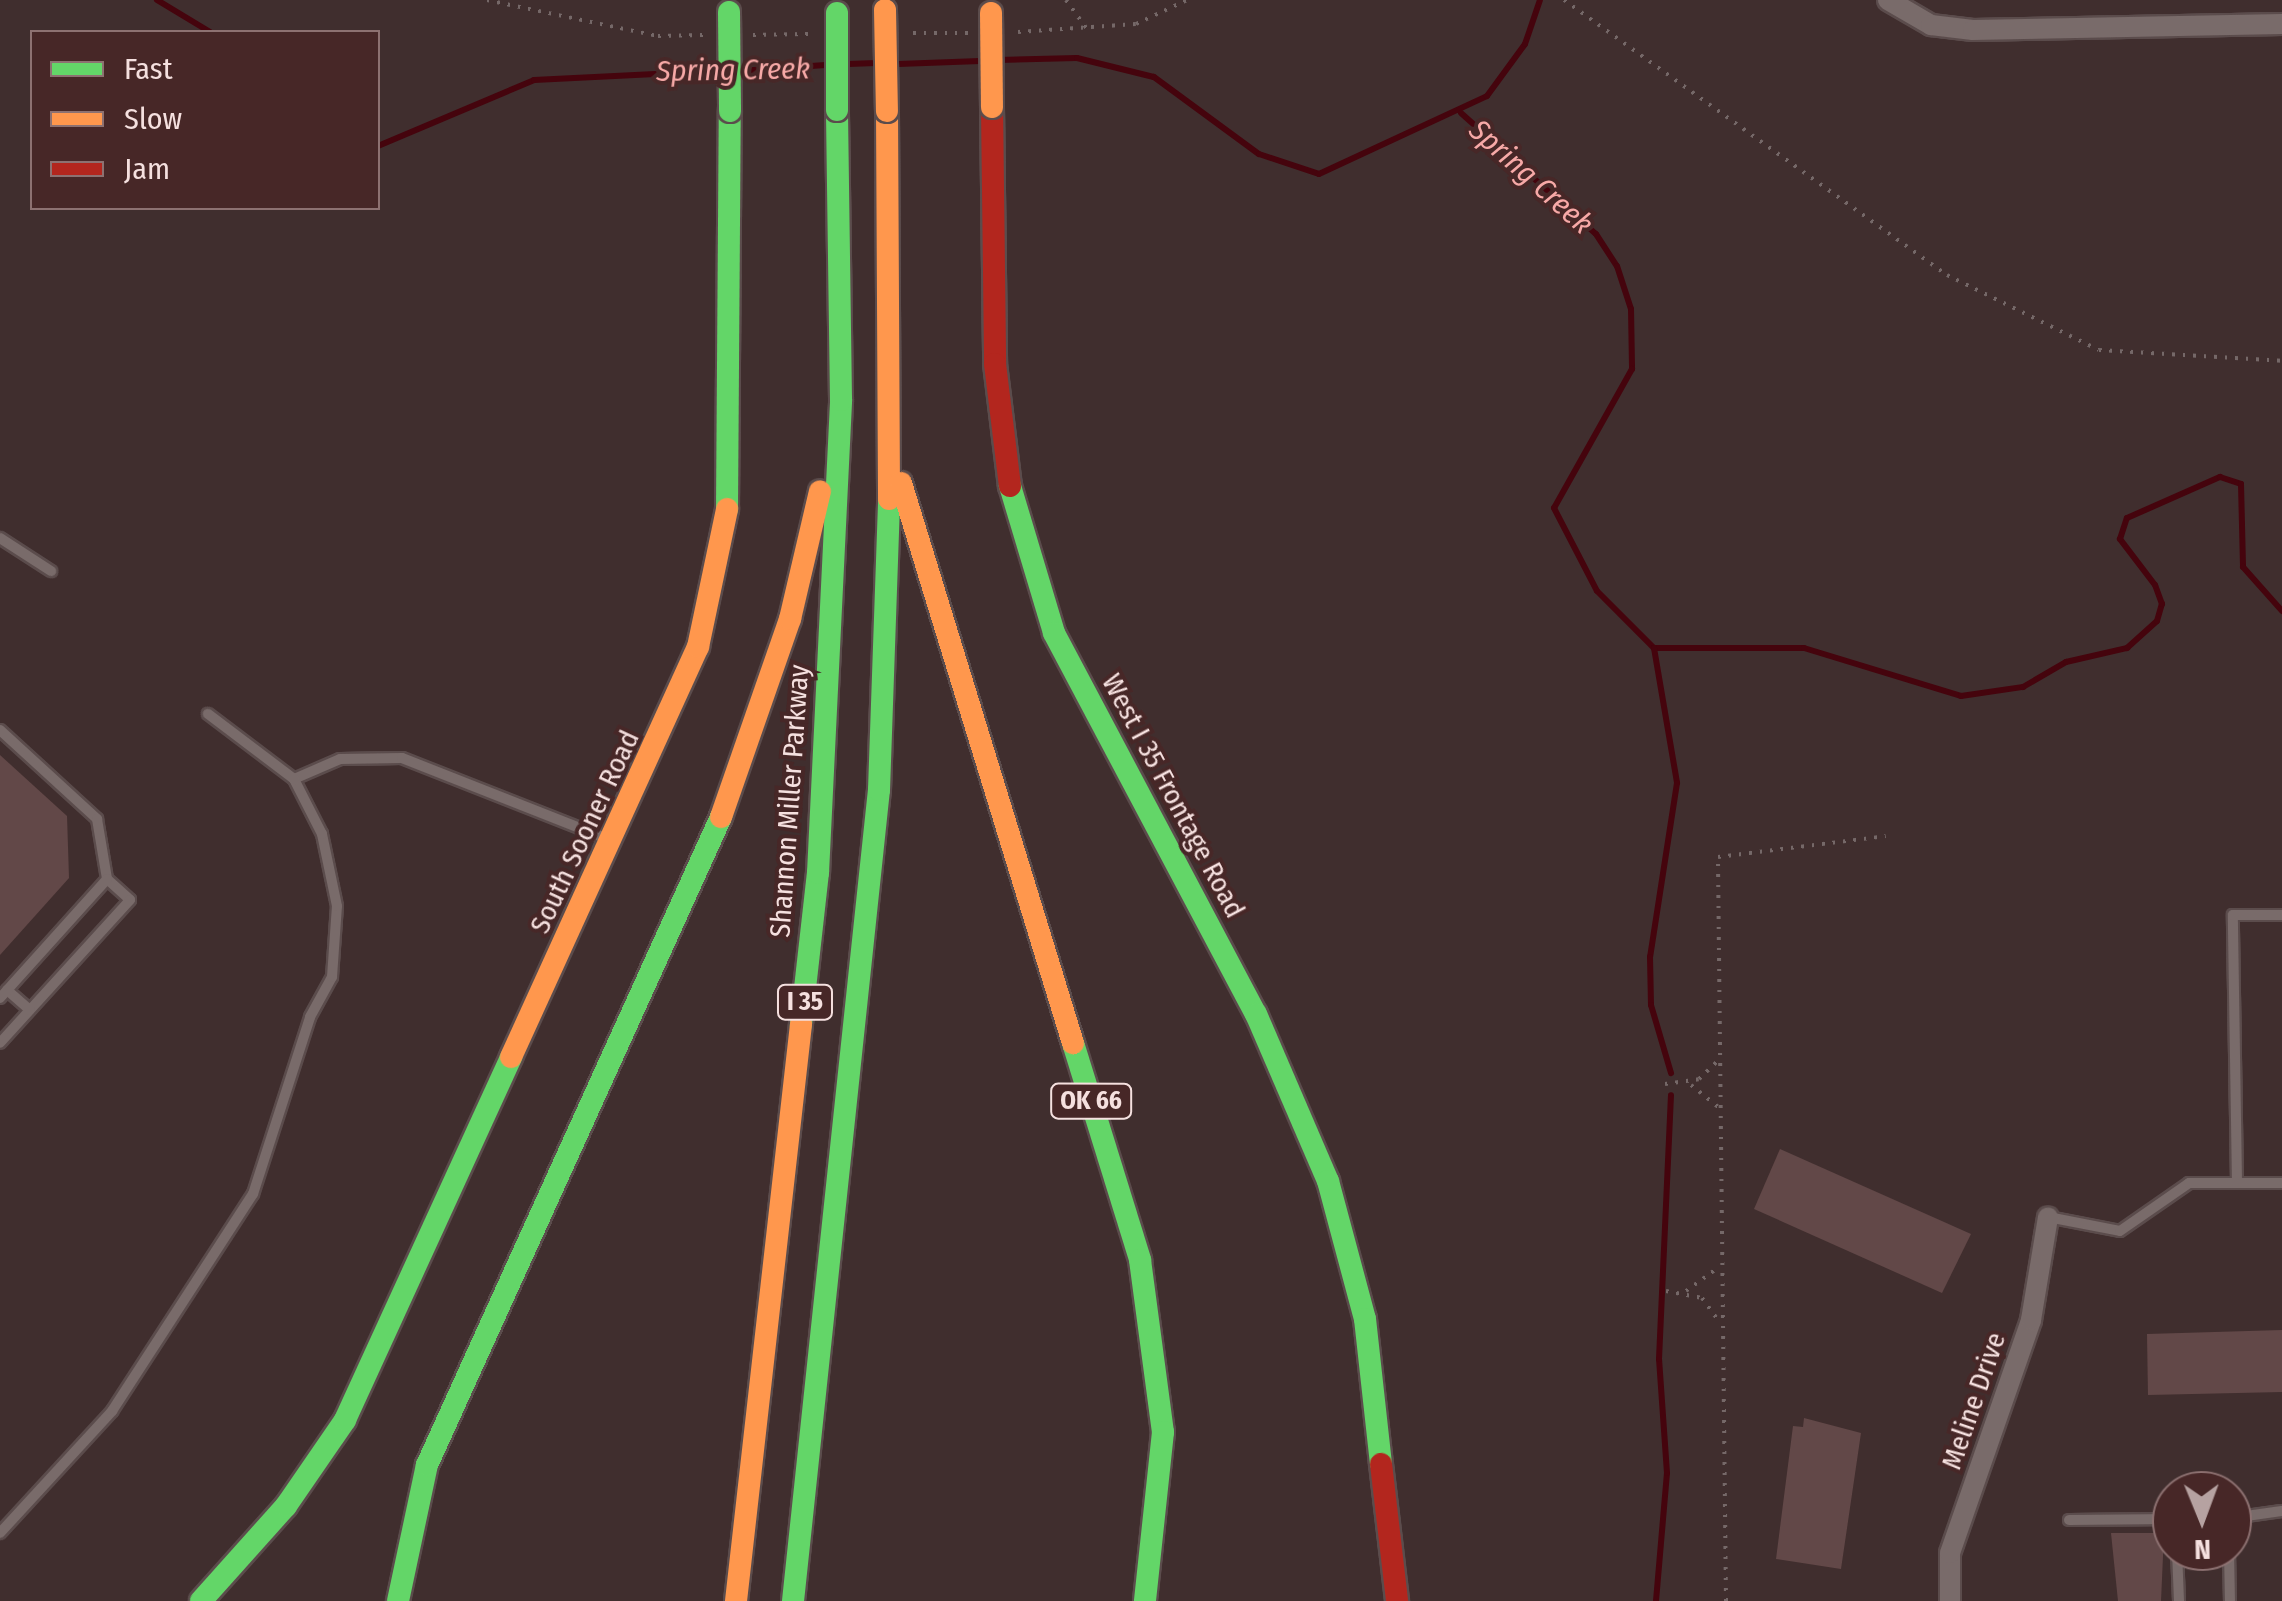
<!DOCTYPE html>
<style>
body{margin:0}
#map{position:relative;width:2282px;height:1601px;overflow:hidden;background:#402e2e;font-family:"Fira Sans Condensed",sans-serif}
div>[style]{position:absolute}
.stream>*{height:6px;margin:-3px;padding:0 3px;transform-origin:3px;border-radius:3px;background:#45040d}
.building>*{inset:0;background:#624848}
.path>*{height:4px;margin-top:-2px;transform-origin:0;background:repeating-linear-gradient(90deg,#756868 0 2.5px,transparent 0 10.5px)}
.roads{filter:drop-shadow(2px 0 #5b4c4c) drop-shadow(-2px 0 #5b4c4c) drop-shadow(0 2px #5b4c4c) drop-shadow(0 -2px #5b4c4c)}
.lane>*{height:10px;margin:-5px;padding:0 5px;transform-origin:5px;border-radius:5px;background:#796b6a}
.street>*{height:20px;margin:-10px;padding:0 10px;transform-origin:10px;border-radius:10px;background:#796b6a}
.fast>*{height:22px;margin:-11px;padding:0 11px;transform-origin:11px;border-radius:11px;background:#63d668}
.slow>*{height:22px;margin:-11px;padding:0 11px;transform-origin:11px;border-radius:11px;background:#ff974d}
.jam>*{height:22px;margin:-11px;padding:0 11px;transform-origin:11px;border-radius:11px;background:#b3261e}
.bridges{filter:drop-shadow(2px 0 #5b4c4c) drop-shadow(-2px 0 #5b4c4c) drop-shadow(0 2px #5b4c4c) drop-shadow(0 -2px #5b4c4c)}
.fast-bridge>*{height:22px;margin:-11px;padding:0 11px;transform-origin:11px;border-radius:11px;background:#63d668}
.slow-bridge>*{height:22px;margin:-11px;padding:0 11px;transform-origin:11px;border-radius:11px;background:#ff974d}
span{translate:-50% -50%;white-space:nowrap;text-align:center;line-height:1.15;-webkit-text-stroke:8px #472727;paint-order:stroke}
.shield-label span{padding:2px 8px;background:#472727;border:2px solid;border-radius:8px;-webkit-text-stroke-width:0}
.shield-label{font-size:25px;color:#f5e0df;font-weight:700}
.street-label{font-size:28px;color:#f5e0df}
.water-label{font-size:30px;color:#f7a9a7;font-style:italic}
.legend{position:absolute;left:30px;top:30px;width:350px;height:180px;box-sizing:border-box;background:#472727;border:2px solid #8d7171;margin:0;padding:12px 18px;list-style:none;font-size:30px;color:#f5e0df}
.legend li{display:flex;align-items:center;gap:20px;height:50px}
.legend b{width:50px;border:2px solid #8d7171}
.north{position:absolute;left:2152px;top:1471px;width:100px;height:100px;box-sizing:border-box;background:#472727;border:2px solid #8d7171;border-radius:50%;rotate:179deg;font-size:28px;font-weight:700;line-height:40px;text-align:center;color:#f5e0df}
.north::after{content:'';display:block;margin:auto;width:35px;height:45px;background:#b6a2a1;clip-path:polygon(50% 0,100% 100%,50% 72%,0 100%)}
</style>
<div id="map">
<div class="stream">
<div style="left:157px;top:0;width:62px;rotate:31.1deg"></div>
<div style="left:998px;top:60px;width:79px;rotate:-1.5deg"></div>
<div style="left:1077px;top:58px;width:79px;rotate:13.9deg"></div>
<div style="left:1154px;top:77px;width:130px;rotate:36.3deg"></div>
<div style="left:1259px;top:154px;width:63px;rotate:18.4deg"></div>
<div style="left:1319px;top:174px;width:185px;rotate:-24.9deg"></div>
<div style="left:1487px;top:96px;width:64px;rotate:-53.8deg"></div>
<div style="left:1525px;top:44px;width:46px;rotate:-71.2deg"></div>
<div style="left:848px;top:64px;width:28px;rotate:-2deg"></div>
<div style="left:898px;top:64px;width:82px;rotate:-2.1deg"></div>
<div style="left:738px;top:71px;width:88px;rotate:-3.9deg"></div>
<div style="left:1461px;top:113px;width:181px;rotate:41.9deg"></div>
<div style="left:1596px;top:234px;width:38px;rotate:57deg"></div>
<div style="left:1617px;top:266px;width:45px;rotate:72deg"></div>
<div style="left:1631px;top:309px;width:60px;rotate:89deg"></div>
<div style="left:1632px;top:369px;width:159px;rotate:119.3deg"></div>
<div style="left:1554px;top:508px;width:93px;rotate:62.6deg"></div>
<div style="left:1597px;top:591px;width:81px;rotate:45deg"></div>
<div style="left:1654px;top:648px;width:150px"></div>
<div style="left:1804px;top:648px;width:164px;rotate:17deg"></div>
<div style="left:1961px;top:696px;width:63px;rotate:-8.3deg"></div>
<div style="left:2023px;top:687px;width:50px;rotate:-30.2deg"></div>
<div style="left:2066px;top:662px;width:63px;rotate:-12.9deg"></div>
<div style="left:2127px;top:648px;width:40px;rotate:-42deg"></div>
<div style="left:2157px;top:621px;width:18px;rotate:-74deg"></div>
<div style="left:2162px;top:604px;width:20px;rotate:-110deg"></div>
<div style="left:2155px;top:585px;width:58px;rotate:-127.3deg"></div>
<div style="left:2120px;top:539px;width:22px;rotate:-72deg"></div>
<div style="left:2127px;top:518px;width:102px;rotate:-23.8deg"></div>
<div style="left:2220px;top:477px;width:22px;rotate:18deg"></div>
<div style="left:2241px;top:484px;width:83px;rotate:88.6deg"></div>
<div style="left:2243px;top:567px;width:59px;rotate:48.4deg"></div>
<div style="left:378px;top:146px;width:169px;rotate:-22.9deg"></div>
<div style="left:534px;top:80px;width:187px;rotate:-2.8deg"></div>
<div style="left:1654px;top:648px;width:137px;rotate:80.3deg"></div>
<div style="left:1677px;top:783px;width:176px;rotate:98.8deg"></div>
<div style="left:1650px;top:957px;width:48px;rotate:88.8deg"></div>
<div style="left:1651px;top:1005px;width:71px;rotate:73.6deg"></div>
<div style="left:1656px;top:1601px;width:128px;rotate:-85.1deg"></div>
<div style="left:1667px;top:1473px;width:114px;rotate:-94deg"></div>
<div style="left:1659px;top:1359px;width:264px;rotate:-87.4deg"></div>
</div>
<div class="building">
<div style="clip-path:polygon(0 755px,67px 816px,69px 878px,0 955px)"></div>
<div style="clip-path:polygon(1780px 1149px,1971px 1234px,1942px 1293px,1754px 1209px)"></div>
<div style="clip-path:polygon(2282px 1330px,2282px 1392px,2148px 1395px,2147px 1334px)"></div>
<div style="clip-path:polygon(1804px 1418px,1861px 1433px,1841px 1569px,1776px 1559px,1793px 1426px,1803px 1427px)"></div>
<div style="clip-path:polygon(2111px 1533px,2164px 1533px,2161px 1601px,2118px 1601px)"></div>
</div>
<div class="path">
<div style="left:487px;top:0;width:175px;rotate:11.9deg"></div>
<div style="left:658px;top:36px;width:45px;rotate:-1.3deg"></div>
<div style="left:1066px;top:0;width:39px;rotate:54deg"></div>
<div style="left:1564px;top:0;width:472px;rotate:35.7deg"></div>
<div style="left:1947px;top:275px;width:169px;rotate:26.3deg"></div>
<div style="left:2099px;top:350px;width:183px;rotate:3.4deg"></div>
<div style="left:1018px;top:32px;width:118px;rotate:-3.9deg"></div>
<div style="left:1136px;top:24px;width:56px;rotate:-25.2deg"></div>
<div style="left:913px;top:33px;width:55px"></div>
<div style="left:753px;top:35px;width:55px;rotate:-1deg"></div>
<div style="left:1665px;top:1084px;width:34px;rotate:-8deg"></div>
<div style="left:1699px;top:1079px;width:30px;rotate:-44deg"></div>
<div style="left:1691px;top:1085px;width:38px;rotate:39deg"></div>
<div style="left:1666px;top:1291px;width:37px;rotate:11deg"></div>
<div style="left:1702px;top:1298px;width:24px;rotate:54deg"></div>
<div style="left:1686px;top:1291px;width:39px;rotate:-36deg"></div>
<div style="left:1726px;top:1601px;width:744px;rotate:-90.62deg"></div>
<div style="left:1718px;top:857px;width:169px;rotate:-7.1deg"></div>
</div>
<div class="roads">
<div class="lane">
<div style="left:0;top:538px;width:61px;rotate:32.9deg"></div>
<div style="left:0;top:730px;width:132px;rotate:42.5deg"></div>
<div style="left:97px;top:819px;width:61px;rotate:80.5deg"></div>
<div style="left:107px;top:879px;width:31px;rotate:42deg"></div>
<div style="left:130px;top:900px;width:193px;rotate:132.3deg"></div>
<div style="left:294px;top:779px;width:50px;rotate:-23.5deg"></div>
<div style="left:340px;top:759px;width:62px;rotate:-0.9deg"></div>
<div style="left:402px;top:758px;width:221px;rotate:21.5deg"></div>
<div style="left:7px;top:990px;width:30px;rotate:41deg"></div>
<div style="left:0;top:998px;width:160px;rotate:-48deg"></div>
<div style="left:2237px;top:1183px;width:268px;rotate:-90.9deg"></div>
<div style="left:2233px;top:915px;width:49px"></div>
<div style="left:2048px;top:1217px;width:73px;rotate:11deg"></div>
<div style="left:2120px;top:1231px;width:84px;rotate:-34.8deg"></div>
<div style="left:2189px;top:1183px;width:93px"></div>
<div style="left:2232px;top:1518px;width:50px;rotate:-8deg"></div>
<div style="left:2069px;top:1520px;width:103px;rotate:-0.6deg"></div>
<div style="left:0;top:1533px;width:166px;rotate:-47.4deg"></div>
<div style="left:112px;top:1411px;width:259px;rotate:-57deg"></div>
<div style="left:253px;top:1194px;width:186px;rotate:-72.1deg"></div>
<div style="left:310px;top:1017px;width:46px;rotate:-61.2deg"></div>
<div style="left:332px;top:977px;width:71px;rotate:-86deg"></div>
<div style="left:337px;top:906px;width:74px;rotate:-101.8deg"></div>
<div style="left:322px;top:834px;width:62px;rotate:-117deg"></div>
<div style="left:294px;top:779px;width:108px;rotate:-142.9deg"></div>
<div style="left:2177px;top:1551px;width:50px;rotate:87.7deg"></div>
<div style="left:2229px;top:1551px;width:50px;rotate:88.9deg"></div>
</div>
<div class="street">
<div style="left:1888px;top:0;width:50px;rotate:30.2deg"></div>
<div style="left:1931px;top:25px;width:42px;rotate:6.8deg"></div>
<div style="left:1973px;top:30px;width:309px;rotate:-1.1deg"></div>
<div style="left:1950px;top:1601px;width:48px;rotate:-90deg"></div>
<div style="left:1950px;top:1553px;width:247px;rotate:-70.8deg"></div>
<div style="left:2031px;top:1320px;width:104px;rotate:-80.6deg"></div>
</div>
<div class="fast">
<div style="left:1010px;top:486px;width:153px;rotate:73.3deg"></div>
<div style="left:1054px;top:633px;width:431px;rotate:62.1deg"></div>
<div style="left:1256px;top:1014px;width:182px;rotate:66.7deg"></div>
<div style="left:1328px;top:1181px;width:143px;rotate:75deg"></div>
<div style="left:1365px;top:1319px;width:146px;rotate:83.7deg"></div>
<div style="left:727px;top:509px;width:398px;rotate:-89.6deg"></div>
<div style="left:801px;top:1024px;width:152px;rotate:-83.6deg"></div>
<div style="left:818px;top:873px;width:474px;rotate:-87.2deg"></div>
<div style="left:841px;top:400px;width:290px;rotate:-90.8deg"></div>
<div style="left:1073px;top:1043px;width:227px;rotate:72.8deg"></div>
<div style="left:1140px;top:1260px;width:174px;rotate:82.4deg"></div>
<div style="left:1163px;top:1432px;width:170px;rotate:96.1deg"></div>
<div style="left:201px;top:1601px;width:127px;rotate:-48.2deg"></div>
<div style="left:286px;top:1506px;width:104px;rotate:-55.5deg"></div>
<div style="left:345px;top:1420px;width:399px;rotate:-65.4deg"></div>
<div style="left:398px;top:1601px;width:139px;rotate:-78deg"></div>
<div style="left:427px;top:1465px;width:712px;rotate:-65.6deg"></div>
<div style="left:793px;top:1601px;width:816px;rotate:-83.95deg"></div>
<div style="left:879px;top:790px;width:291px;rotate:-88deg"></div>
</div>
<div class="slow">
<div style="left:887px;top:111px;width:388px;rotate:89.7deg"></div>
<div style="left:901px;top:483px;width:586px;rotate:72.93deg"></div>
<div style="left:721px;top:817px;width:210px;rotate:-70.8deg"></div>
<div style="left:790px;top:619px;width:131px;rotate:-76.8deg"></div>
<div style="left:511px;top:1057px;width:451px;rotate:-65.5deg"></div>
<div style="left:698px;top:647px;width:141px;rotate:-78.1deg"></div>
<div style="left:736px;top:1601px;width:581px;rotate:-83.57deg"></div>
</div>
<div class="jam">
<div style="left:992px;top:107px;width:257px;rotate:89.3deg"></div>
<div style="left:995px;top:364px;width:123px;rotate:83deg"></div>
<div style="left:1381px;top:1464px;width:138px;rotate:83.3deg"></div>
</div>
</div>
<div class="bridges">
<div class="fast-bridge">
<div style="left:729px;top:12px;width:99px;rotate:89.4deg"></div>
<div style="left:837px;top:13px;width:97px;rotate:90deg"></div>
</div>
<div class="slow-bridge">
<div style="left:885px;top:10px;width:101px;rotate:88.9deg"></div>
<div style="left:991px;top:13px;width:94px;rotate:89.4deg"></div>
</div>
</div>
<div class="shield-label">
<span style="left:805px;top:1002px">I 35</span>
<span style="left:1091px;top:1101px">OK 66</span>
</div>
<div class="street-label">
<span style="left:1173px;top:796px;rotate:62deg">West I 35 Frontage Road</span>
<span style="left:790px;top:801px;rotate:-86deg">Shannon Miller Parkway</span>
<span style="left:585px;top:832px;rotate:-65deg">South Sooner Road</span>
<span style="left:1974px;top:1401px;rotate:-71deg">Meline Drive</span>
</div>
<div class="water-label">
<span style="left:733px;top:70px;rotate:-1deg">Spring Creek</span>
<span style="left:1531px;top:177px;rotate:42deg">Spring Creek</span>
</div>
<ul class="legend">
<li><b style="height:12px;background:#63d668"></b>Fast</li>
<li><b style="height:12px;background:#ff974d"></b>Slow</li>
<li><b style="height:12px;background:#b3261e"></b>Jam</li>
</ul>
<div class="north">N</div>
</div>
